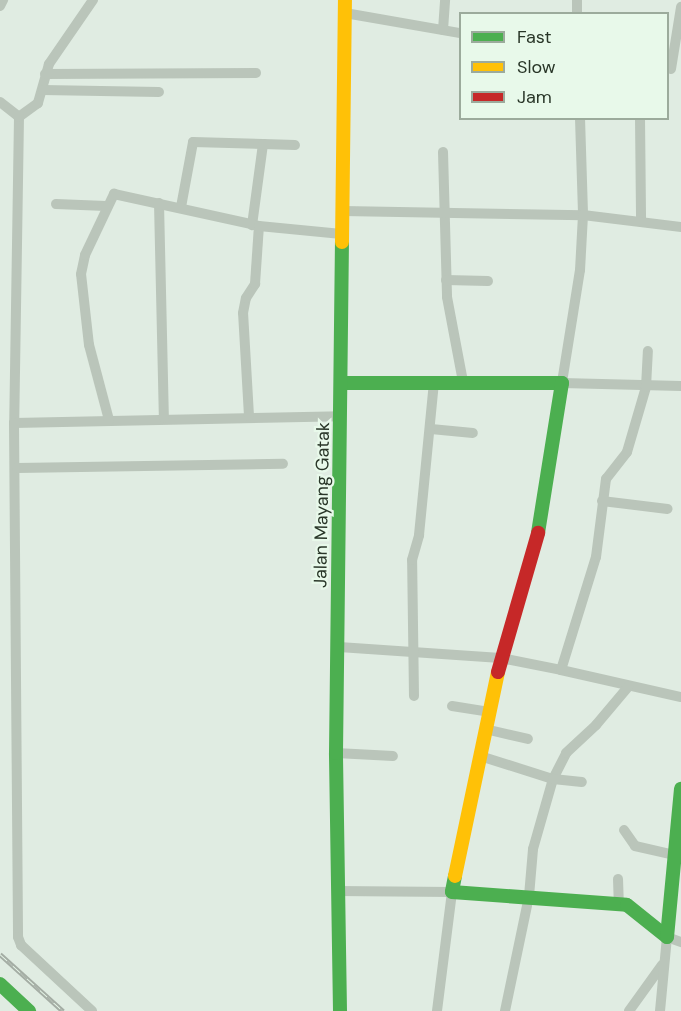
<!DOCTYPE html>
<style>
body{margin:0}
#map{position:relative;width:681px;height:1011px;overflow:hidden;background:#e0ece2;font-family:"DM Sans",sans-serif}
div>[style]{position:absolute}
.street>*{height:10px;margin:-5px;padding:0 5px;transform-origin:5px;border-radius:5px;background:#bac5ba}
.fast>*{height:14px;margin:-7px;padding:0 7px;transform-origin:7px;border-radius:7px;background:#4caf50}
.slow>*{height:14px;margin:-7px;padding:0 7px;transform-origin:7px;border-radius:7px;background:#ffc107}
.jam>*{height:14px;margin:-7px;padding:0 7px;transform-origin:7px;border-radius:7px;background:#c62828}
.rail>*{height:5px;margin-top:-2.5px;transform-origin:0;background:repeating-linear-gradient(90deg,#e8f9ea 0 9px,#a4ada4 0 18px);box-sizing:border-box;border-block:2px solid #a4ada4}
span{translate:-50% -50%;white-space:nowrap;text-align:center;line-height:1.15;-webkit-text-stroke:4.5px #e8f9ea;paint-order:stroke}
.street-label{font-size:18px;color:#293628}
.legend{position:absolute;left:459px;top:12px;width:210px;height:108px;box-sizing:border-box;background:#e8f9ea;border:2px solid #9cab9c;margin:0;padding:8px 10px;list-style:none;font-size:18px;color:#293628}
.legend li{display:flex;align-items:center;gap:12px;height:30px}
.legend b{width:30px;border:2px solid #9cab9c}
</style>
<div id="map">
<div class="street">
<div style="left:93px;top:0;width:78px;rotate:124.5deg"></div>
<div style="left:49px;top:64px;width:41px;rotate:105.8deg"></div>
<div style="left:38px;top:103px;width:24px;rotate:144deg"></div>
<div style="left:19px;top:117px;width:306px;rotate:90.9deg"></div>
<div style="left:14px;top:423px;width:327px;rotate:-1.2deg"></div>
<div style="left:577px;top:0;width:14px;rotate:90deg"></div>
<div style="left:0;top:6px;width:7px;rotate:-63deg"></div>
<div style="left:345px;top:13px;width:117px;rotate:9.9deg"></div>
<div style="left:443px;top:30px;width:30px;rotate:-86deg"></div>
<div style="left:671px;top:69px;width:63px;rotate:-80.8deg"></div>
<div style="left:45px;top:74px;width:211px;rotate:-0.3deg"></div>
<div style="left:43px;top:90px;width:116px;rotate:1deg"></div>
<div style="left:0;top:102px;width:24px;rotate:38deg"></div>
<div style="left:580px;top:118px;width:97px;rotate:88.2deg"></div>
<div style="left:583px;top:215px;width:55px;rotate:93.1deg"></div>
<div style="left:580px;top:270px;width:114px;rotate:99.1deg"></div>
<div style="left:562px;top:383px;width:119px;rotate:1.4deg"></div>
<div style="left:640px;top:118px;width:104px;rotate:89.4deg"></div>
<div style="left:263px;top:144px;width:32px;rotate:2deg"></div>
<div style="left:443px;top:152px;width:145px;rotate:88.4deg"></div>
<div style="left:447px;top:297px;width:86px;rotate:79.3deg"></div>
<div style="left:159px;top:203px;width:215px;rotate:88.7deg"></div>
<div style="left:56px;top:204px;width:50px;rotate:2.3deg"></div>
<div style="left:181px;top:207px;width:66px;rotate:-79.5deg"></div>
<div style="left:193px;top:142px;width:70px;rotate:1.6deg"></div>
<div style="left:263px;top:144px;width:82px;rotate:97.7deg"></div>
<div style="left:343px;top:211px;width:240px;rotate:1deg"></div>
<div style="left:583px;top:215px;width:99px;rotate:7deg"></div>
<div style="left:446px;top:280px;width:42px;rotate:1.4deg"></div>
<div style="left:249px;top:416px;width:103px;rotate:-93.3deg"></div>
<div style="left:243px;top:313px;width:15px;rotate:-79deg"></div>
<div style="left:246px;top:298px;width:17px;rotate:-57deg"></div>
<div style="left:255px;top:284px;width:58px;rotate:-86.1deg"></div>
<div style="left:109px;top:420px;width:78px;rotate:-104.9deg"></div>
<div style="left:89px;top:345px;width:71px;rotate:-96.4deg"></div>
<div style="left:81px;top:274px;width:19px;rotate:-78deg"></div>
<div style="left:85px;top:255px;width:68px;rotate:-64.6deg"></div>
<div style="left:114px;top:194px;width:148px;rotate:12.4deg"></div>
<div style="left:259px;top:226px;width:83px;rotate:5.5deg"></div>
<div style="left:14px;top:423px;width:514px;rotate:89.55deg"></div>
<div style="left:18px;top:937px;width:9px;rotate:69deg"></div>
<div style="left:21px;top:945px;width:97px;rotate:42.9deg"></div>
<div style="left:431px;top:429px;width:42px;rotate:5.4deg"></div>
<div style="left:17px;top:468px;width:266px;rotate:-0.9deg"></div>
<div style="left:602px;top:501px;width:66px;rotate:6.9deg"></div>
<div style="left:339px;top:647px;width:162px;rotate:3.9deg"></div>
<div style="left:501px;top:658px;width:61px;rotate:11.3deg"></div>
<div style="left:561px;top:670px;width:118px;rotate:-72.8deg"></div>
<div style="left:596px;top:557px;width:79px;rotate:-82.7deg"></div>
<div style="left:606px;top:479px;width:34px;rotate:-52deg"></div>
<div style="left:627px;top:452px;width:68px;rotate:-73.7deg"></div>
<div style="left:646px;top:387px;width:36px;rotate:-87deg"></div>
<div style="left:561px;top:670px;width:123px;rotate:12.7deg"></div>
<div style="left:414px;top:696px;width:136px;rotate:-90.8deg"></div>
<div style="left:412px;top:560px;width:26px;rotate:-74deg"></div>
<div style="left:419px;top:535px;width:154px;rotate:-84.4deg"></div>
<div style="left:452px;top:706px;width:36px;rotate:9deg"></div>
<div style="left:485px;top:729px;width:44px;rotate:13.1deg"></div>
<div style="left:336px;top:753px;width:57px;rotate:3deg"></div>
<div style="left:480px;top:756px;width:77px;rotate:17.5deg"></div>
<div style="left:553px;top:779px;width:29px;rotate:-63deg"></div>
<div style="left:566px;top:753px;width:41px;rotate:-43deg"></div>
<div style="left:596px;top:725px;width:50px;rotate:-49.9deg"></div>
<div style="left:624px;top:830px;width:19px;rotate:55deg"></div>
<div style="left:635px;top:846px;width:41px;rotate:12.7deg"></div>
<div style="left:618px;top:879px;width:24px;rotate:88deg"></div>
<div style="left:337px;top:891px;width:115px;rotate:0.5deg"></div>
<div style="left:452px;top:892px;width:120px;rotate:97.2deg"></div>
<div style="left:505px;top:1011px;width:117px;rotate:-78.2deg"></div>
<div style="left:529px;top:896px;width:47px;rotate:-85.1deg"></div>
<div style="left:533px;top:849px;width:73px;rotate:-74.1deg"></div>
<div style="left:553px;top:779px;width:29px;rotate:6deg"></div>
<div style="left:629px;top:1011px;width:57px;rotate:-54.3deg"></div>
<div style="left:660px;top:1011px;width:74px;rotate:-84.6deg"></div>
<div style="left:667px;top:937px;width:15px;rotate:20deg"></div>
</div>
<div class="fast">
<div style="left:342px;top:383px;width:220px"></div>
<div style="left:562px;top:383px;width:152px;rotate:99.1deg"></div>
<div style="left:455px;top:876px;width:16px;rotate:101deg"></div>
<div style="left:452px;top:892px;width:175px;rotate:4.2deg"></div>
<div style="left:627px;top:905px;width:51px;rotate:38.7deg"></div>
<div style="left:667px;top:937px;width:149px;rotate:-84.6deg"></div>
<div style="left:0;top:984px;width:40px;rotate:43deg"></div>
<div style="left:340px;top:1011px;width:258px;rotate:-90.9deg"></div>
<div style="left:336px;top:753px;width:511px;rotate:-89.33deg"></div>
</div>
<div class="slow">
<div style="left:342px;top:242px;width:242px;rotate:-89.3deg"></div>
<div style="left:455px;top:876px;width:208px;rotate:-78.1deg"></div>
</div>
<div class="jam">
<div style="left:498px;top:672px;width:145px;rotate:-73.9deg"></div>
</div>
<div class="rail">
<div style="left:0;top:954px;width:85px;rotate:42.1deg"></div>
</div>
<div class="street-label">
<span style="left:322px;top:505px;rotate:-89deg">Jalan Mayang Gatak</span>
</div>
<ul class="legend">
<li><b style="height:8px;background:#4caf50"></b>Fast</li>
<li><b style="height:8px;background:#ffc107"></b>Slow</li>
<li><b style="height:8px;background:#c62828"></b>Jam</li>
</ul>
</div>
